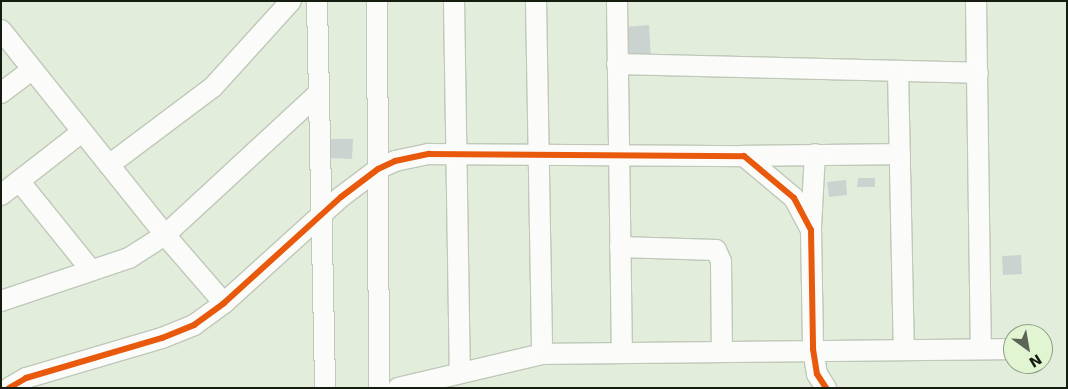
<!DOCTYPE html>
<style>
body{margin:0}
#map{position:relative;width:1068px;height:389px;overflow:hidden;background:#e3eddb;font-family:"DejaVu Sans",sans-serif}
div>[style]{position:absolute}
.building>*{inset:0;background:#cbd3d1}
.roads{filter:drop-shadow(1px 0 #c0c8b9) drop-shadow(-1px 0 #c0c8b9) drop-shadow(0 1px #c0c8b9) drop-shadow(0 -1px #c0c8b9)}
.minor>*{height:20px;margin:-10px;padding:0 10px;transform-origin:10px;border-radius:10px;background:#fbfcfa}
.cycleway>*{height:6px;margin:-3px;padding:0 3px;transform-origin:3px;border-radius:3px;background:#e8590c}
span{translate:-50% -50%;white-space:nowrap;text-align:center;line-height:1.15;-webkit-text-stroke:5px #e2f5d3;paint-order:stroke}
.frame{position:absolute;inset:0;border:2px solid #151c10;pointer-events:none}
.north{position:absolute;left:1003px;top:324px;width:50px;height:50px;box-sizing:border-box;background:#e2f5d3;border:1px solid #909e85;border-radius:50%;rotate:148deg;font-size:14px;font-weight:700;line-height:20px;text-align:center;color:#151c10}
.north::after{content:'';display:block;margin:auto;width:18px;height:22px;background:#5d6557;clip-path:polygon(50% 0,100% 100%,50% 72%,0 100%)}
</style>
<div id="map">
<div class="building">
<div style="clip-path:polygon(649px 25px,651px 60px,625px 62px,623px 27px)"></div>
<div style="clip-path:polygon(327px 139px,353px 139px,352px 159px,327px 158px)"></div>
<div style="clip-path:polygon(858px 178px,875px 178px,875px 187px,857px 187px)"></div>
<div style="clip-path:polygon(846px 180px,847px 195px,829px 197px,827px 182px)"></div>
<div style="clip-path:polygon(1021px 255px,1022px 274px,1003px 275px,1002px 256px)"></div>
</div>
<div class="roads">
<div class="minor">
<div style="left:317px;top:1px;width:387px;rotate:88.8deg"></div>
<div style="left:377px;top:1px;width:387px;rotate:89.7deg"></div>
<div style="left:454px;top:1px;width:371px;rotate:89.1deg"></div>
<div style="left:536px;top:1px;width:353px;rotate:89deg"></div>
<div style="left:617px;top:1px;width:352px;rotate:89.2deg"></div>
<div style="left:976px;top:1px;width:347px;rotate:89.2deg"></div>
<div style="left:1px;top:30px;width:263px;rotate:51.3deg"></div>
<div style="left:165px;top:235px;width:90px;rotate:49.1deg"></div>
<div style="left:617px;top:64px;width:361px;rotate:1.4deg"></div>
<div style="left:898px;top:71px;width:277px;rotate:88.8deg"></div>
<div style="left:1px;top:93px;width:39px;rotate:-37deg"></div>
<div style="left:744px;top:156px;width:156px;rotate:-0.7deg"></div>
<div style="left:109px;top:165px;width:130px;rotate:-36.9deg"></div>
<div style="left:213px;top:87px;width:116px;rotate:-47.8deg"></div>
<div style="left:20px;top:182px;width:113px;rotate:51.1deg"></div>
<div style="left:1px;top:195px;width:103px;rotate:-37.9deg"></div>
<div style="left:811px;top:227px;width:73px;rotate:-86.9deg"></div>
<div style="left:620px;top:247px;width:96px;rotate:1.8deg"></div>
<div style="left:716px;top:250px;width:12px;rotate:66deg"></div>
<div style="left:721px;top:261px;width:91px;rotate:89.4deg"></div>
<div style="left:1px;top:301px;width:135px;rotate:-18.6deg"></div>
<div style="left:129px;top:258px;width:43px;rotate:-32.6deg"></div>
<div style="left:165px;top:235px;width:208px;rotate:-42.7deg"></div>
<div style="left:9px;top:388px;width:20px;rotate:-30deg"></div>
<div style="left:26px;top:378px;width:142px;rotate:-16.4deg"></div>
<div style="left:162px;top:338px;width:35px;rotate:-22deg"></div>
<div style="left:194px;top:325px;width:37px;rotate:-36deg"></div>
<div style="left:224px;top:303px;width:158px;rotate:-42.2deg"></div>
<div style="left:341px;top:197px;width:46px;rotate:-37.1deg"></div>
<div style="left:378px;top:169px;width:19px;rotate:-25deg"></div>
<div style="left:395px;top:161px;width:35px;rotate:-12deg"></div>
<div style="left:429px;top:154px;width:315px;rotate:0.4deg"></div>
<div style="left:744px;top:156px;width:65px;rotate:40deg"></div>
<div style="left:794px;top:198px;width:36px;rotate:62deg"></div>
<div style="left:811px;top:230px;width:119px;rotate:89deg"></div>
<div style="left:813px;top:349px;width:25px;rotate:81deg"></div>
<div style="left:817px;top:374px;width:17px;rotate:57deg"></div>
<div style="left:398px;top:388px;width:148px;rotate:-13.3deg"></div>
<div style="left:542px;top:354px;width:471px;rotate:-0.6deg"></div>
</div>
</div>
<div class="cycleway">
<div style="left:9px;top:388px;width:20px;rotate:-30deg"></div>
<div style="left:26px;top:378px;width:142px;rotate:-16.4deg"></div>
<div style="left:162px;top:338px;width:35px;rotate:-22deg"></div>
<div style="left:194px;top:325px;width:37px;rotate:-36deg"></div>
<div style="left:224px;top:303px;width:158px;rotate:-42.2deg"></div>
<div style="left:341px;top:197px;width:46px;rotate:-37.1deg"></div>
<div style="left:378px;top:169px;width:19px;rotate:-25deg"></div>
<div style="left:395px;top:161px;width:35px;rotate:-12deg"></div>
<div style="left:429px;top:154px;width:315px;rotate:0.4deg"></div>
<div style="left:744px;top:156px;width:65px;rotate:40deg"></div>
<div style="left:794px;top:198px;width:36px;rotate:62deg"></div>
<div style="left:811px;top:230px;width:119px;rotate:89deg"></div>
<div style="left:813px;top:349px;width:25px;rotate:81deg"></div>
<div style="left:817px;top:374px;width:17px;rotate:57deg"></div>
</div>
<div class="frame"></div>
<div class="north">N</div>
</div>
